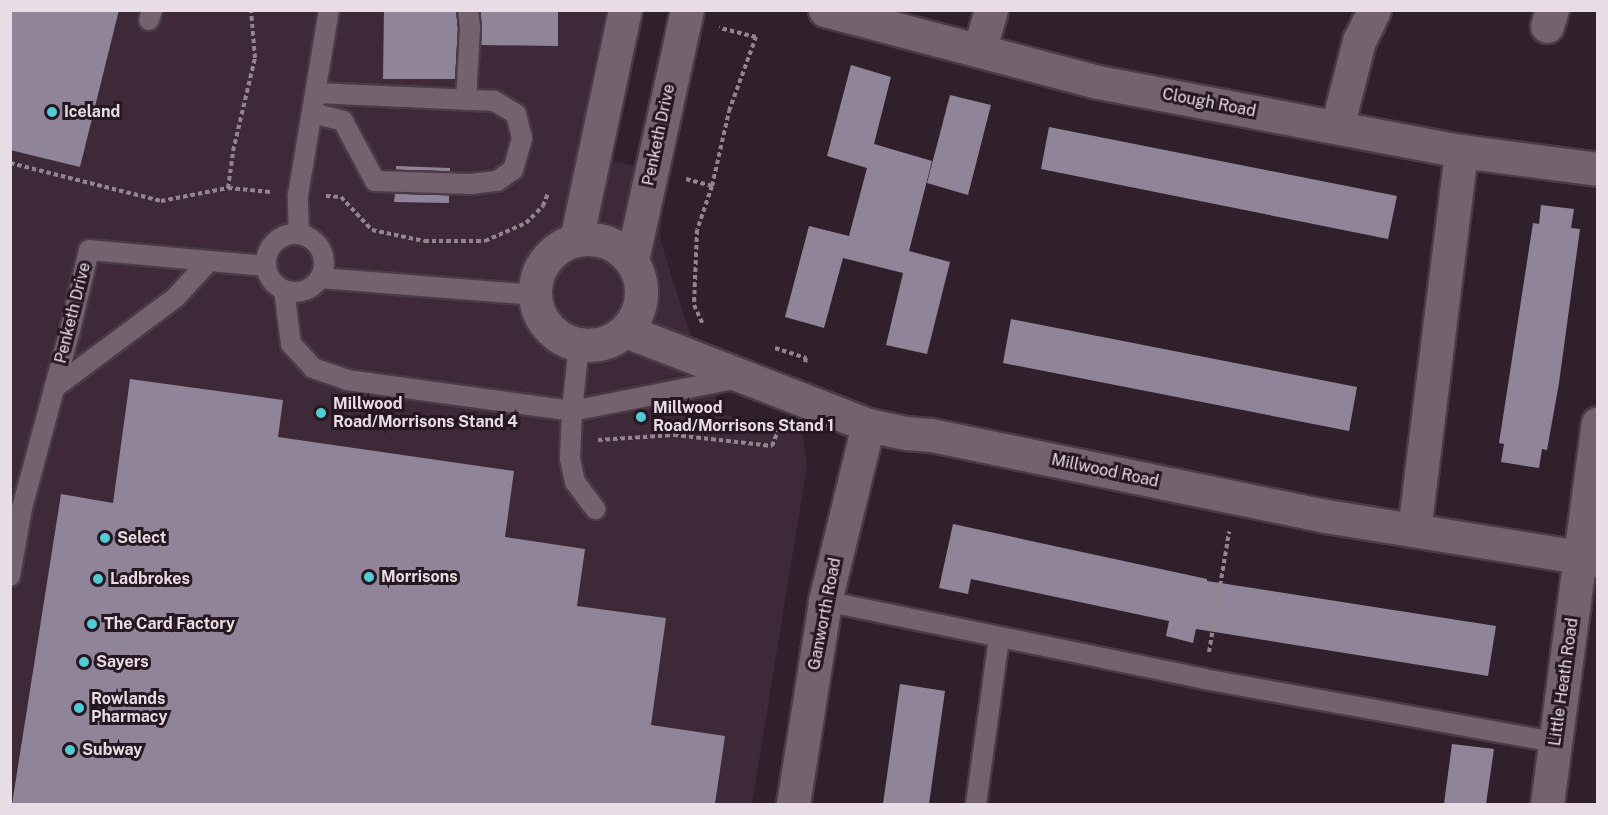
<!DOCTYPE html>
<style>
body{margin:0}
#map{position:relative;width:1608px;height:815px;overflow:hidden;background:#30202b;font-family:"Public Sans",sans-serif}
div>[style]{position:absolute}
.built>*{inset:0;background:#3d2938}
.building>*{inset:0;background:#908598}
.path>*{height:4px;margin-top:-2px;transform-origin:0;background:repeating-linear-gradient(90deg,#92858d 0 4.5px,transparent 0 7.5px)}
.roads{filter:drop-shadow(2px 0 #493c45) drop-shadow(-2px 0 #493c45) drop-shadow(0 2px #493c45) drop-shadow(0 -2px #493c45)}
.lane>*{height:20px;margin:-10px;padding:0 10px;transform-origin:10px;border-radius:10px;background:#75626f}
.lane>.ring{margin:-10px;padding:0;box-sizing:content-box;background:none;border:20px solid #75626f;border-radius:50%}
.street>*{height:33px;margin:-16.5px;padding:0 16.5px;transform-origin:16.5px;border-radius:16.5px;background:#75626f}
.street>.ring{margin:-16.5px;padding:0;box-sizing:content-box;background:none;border:33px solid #75626f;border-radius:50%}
.dots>*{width:16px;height:16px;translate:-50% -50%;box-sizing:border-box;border:3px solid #261721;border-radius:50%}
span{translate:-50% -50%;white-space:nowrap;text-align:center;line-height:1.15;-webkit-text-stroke:6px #261721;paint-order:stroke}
.street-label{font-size:16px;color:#e8dde4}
.poi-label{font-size:16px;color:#e8dde4;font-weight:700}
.left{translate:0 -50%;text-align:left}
.frame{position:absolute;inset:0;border:12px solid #e8dde4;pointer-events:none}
</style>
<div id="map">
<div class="built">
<div style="clip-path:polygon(10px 11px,606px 11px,576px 152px,663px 173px,660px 239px,687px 325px,726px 415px,802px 431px,807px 466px,752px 804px,11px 804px)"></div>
</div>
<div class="building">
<div style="clip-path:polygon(10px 10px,119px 10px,80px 167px,10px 150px)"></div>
<div style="clip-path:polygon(384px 10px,456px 10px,458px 28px,455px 79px,383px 79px)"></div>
<div style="clip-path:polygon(480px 10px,558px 10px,558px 46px,481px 45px)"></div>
<div style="clip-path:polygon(851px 65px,891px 77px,874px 144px,932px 161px,909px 251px,950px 262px,927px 354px,886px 345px,903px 273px,843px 258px,824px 328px,785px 317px,809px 226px,849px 236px,867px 168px,827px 156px)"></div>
<div style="clip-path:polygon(950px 95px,991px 105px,968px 195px,927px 183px)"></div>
<div style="clip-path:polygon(1049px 127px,1397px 196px,1388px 239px,1041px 169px)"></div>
<div style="clip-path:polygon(396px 166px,450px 168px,450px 171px,396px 170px)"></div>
<div style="clip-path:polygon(395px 194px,449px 195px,449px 203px,394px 202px)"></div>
<div style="clip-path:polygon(1541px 205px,1574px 209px,1571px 228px,1580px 229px,1559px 383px,1547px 450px,1542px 449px,1539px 468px,1501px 462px,1504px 444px,1499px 443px,1533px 223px,1539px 224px)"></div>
<div style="clip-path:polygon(1011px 319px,1357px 387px,1349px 431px,1003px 363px)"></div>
<div style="clip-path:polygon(130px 379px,283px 400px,278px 437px,514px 471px,505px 537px,585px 549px,577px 606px,666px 618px,651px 725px,725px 736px,715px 804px,12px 804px,61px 494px,113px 503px)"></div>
<div style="clip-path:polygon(953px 524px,1207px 579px,1207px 581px,1496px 626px,1488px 676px,1196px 629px,1193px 643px,1166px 636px,1169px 621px,971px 579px,968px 594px,939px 588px)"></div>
<div style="clip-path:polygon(900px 684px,945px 691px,929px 804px,883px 804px)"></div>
<div style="clip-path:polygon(1452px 744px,1494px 749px,1486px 804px,1444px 804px)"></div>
</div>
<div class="path">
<div style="left:10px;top:163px;width:156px;rotate:14.1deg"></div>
<div style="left:161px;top:201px;width:68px;rotate:-11deg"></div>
<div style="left:228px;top:188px;width:43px;rotate:5.3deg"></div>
<div style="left:686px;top:179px;width:27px;rotate:15deg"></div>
<div style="left:712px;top:186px;width:46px;rotate:108.8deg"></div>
<div style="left:697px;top:230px;width:75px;rotate:92.3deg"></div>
<div style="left:694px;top:305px;width:21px;rotate:65deg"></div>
<div style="left:712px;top:186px;width:77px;rotate:-77.2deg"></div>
<div style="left:729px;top:111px;width:79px;rotate:-70deg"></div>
<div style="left:756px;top:37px;width:38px;rotate:-166deg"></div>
<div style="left:228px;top:188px;width:37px;rotate:-82deg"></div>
<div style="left:233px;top:151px;width:96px;rotate:-76.7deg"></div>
<div style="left:255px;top:58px;width:48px;rotate:-94.8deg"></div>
<div style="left:326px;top:196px;width:15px;rotate:4deg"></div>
<div style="left:341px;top:197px;width:45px;rotate:46.8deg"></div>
<div style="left:372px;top:230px;width:53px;rotate:11.9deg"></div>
<div style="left:424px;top:241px;width:61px"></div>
<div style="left:485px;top:241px;width:45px;rotate:-23.7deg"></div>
<div style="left:526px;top:223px;width:24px;rotate:-45deg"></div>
<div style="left:543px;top:206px;width:14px;rotate:-69deg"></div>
<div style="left:775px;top:348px;width:33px;rotate:18deg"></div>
<div style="left:806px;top:358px;width:5px;rotate:101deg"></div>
<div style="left:598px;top:440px;width:76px;rotate:-3.8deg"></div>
<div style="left:674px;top:435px;width:99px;rotate:6.4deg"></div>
<div style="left:772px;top:446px;width:19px;rotate:-69deg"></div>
<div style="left:1209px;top:652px;width:122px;rotate:-80.5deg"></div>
</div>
<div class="roads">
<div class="lane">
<div style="left:149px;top:20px;width:10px;rotate:-73deg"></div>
<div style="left:466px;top:100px;width:72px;rotate:-86.8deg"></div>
<div style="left:470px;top:28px;width:18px;rotate:-96deg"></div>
<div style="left:312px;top:113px;width:32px;rotate:14deg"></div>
<div style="left:343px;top:121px;width:68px;rotate:61.9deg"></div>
<div style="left:375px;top:181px;width:96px;rotate:1.8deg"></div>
<div style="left:471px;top:184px;width:26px;rotate:-7deg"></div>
<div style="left:497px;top:181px;width:19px;rotate:-35deg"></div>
<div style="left:513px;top:170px;width:33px;rotate:-74deg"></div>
<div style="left:522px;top:138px;width:25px;rotate:-104deg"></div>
<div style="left:516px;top:114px;width:26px;rotate:-149deg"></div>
<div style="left:494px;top:101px;width:178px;rotate:-177.4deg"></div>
<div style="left:299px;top:233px;width:38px;rotate:-92deg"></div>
<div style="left:298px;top:195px;width:188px;rotate:-80.5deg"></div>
<div class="ring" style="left:266px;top:234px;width:38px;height:38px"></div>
<div style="left:320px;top:278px;width:216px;rotate:4.5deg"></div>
<div style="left:284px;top:290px;width:54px;rotate:82.6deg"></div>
<div style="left:291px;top:344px;width:33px;rotate:47deg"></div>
<div style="left:313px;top:368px;width:36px;rotate:19deg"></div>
<div style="left:347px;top:380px;width:227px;rotate:7.8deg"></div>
<div style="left:572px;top:411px;width:169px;rotate:-11.2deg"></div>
<div style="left:579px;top:345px;width:66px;rotate:96.1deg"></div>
<div style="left:572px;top:411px;width:48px;rotate:92.4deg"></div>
<div style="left:570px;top:459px;width:24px;rotate:78deg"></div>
<div style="left:575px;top:482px;width:34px;rotate:53deg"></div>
<div style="left:54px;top:388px;width:152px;rotate:-36.7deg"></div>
<div style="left:176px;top:297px;width:49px;rotate:-47.5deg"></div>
<div style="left:10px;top:576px;width:69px;rotate:-80deg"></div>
<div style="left:22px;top:508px;width:184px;rotate:-74.9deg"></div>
<div style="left:70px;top:330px;width:82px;rotate:-76.6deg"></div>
<div style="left:89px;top:250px;width:178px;rotate:5.2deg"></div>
<div style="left:825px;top:601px;width:387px;rotate:11.6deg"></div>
<div style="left:1204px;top:679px;width:357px;rotate:10.2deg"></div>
<div style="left:976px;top:804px;width:168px;rotate:-82.1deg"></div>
</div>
<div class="street">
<div style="left:825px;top:10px;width:282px;rotate:14.8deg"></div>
<div style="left:1098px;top:82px;width:369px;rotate:10.8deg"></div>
<div style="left:1461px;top:151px;width:138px;rotate:7.5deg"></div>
<div style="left:1547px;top:26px;width:17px;rotate:-73deg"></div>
<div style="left:979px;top:51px;width:43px;rotate:-73.7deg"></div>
<div style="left:1337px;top:127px;width:89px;rotate:-75.7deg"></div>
<div style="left:1359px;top:41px;width:34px;rotate:-64deg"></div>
<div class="ring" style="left:535px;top:239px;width:73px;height:73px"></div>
<div style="left:576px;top:240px;width:235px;rotate:-78deg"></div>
<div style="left:632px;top:260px;width:256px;rotate:-77.6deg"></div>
<div style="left:626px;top:331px;width:260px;rotate:21.2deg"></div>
<div style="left:868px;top:425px;width:40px;rotate:12deg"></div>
<div style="left:907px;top:433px;width:24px;rotate:5deg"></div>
<div style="left:931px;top:435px;width:403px;rotate:11.6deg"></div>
<div style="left:1326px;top:516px;width:276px;rotate:9.2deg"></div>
<div style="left:1414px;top:530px;width:382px;rotate:-82.9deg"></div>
<div style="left:793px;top:804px;width:206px;rotate:-81deg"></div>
<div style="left:825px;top:601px;width:181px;rotate:-76.3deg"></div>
<div style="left:1547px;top:804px;width:384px;rotate:-82.4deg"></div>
</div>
</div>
<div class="dots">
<div style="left:52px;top:112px;background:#51ccd5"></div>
<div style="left:321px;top:413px;background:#51ccd5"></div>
<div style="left:641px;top:417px;background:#51ccd5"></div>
<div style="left:105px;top:538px;background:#51ccd5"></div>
<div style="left:369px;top:577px;background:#51ccd5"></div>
<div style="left:98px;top:579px;background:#51ccd5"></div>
<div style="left:92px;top:624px;background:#51ccd5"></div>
<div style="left:84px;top:662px;background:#51ccd5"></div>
<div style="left:79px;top:708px;background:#51ccd5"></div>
<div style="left:70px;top:750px;background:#51ccd5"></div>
</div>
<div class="street-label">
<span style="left:1209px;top:103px;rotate:11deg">Clough Road</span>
<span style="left:659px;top:135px;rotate:-78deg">Penketh Drive</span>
<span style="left:73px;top:313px;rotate:-76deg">Penketh Drive</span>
<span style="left:1105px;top:471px;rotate:12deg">Millwood Road</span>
<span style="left:825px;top:614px;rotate:-79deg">Ganworth Road</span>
<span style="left:1564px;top:682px;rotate:-82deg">Little Heath Road</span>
</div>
<div class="poi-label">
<span class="left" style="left:64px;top:112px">Iceland</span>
<span class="left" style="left:333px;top:413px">Millwood<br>Road/Morrisons Stand 4</span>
<span class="left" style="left:653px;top:417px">Millwood<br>Road/Morrisons Stand 1</span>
<span class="left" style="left:117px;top:538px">Select</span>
<span class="left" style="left:381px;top:577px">Morrisons</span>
<span class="left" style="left:110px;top:579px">Ladbrokes</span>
<span class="left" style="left:104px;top:624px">The Card Factory</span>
<span class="left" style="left:96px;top:662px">Sayers</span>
<span class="left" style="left:91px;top:708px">Rowlands<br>Pharmacy</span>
<span class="left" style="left:82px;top:750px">Subway</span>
</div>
<div class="frame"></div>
</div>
